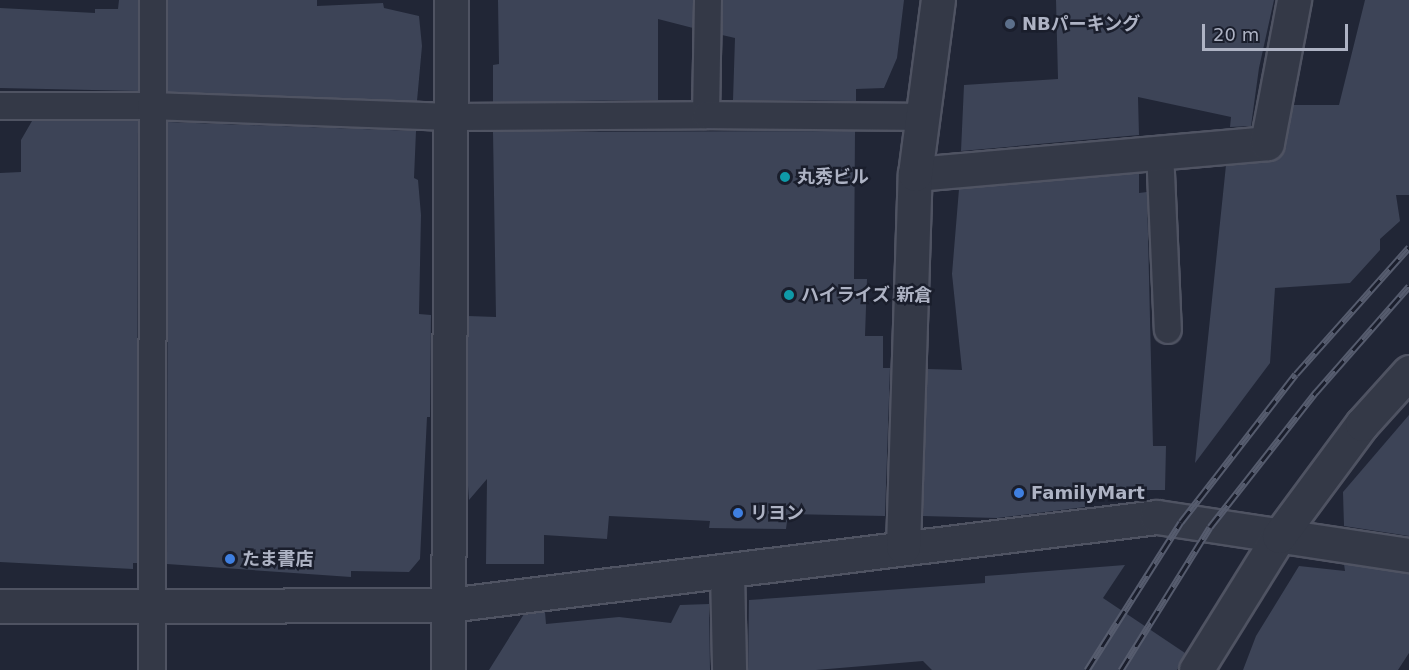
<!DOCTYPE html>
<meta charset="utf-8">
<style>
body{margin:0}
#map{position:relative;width:1409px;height:670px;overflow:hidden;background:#212636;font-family:"DejaVu Sans","Noto Sans JP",sans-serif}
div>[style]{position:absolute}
.building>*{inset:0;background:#3d4457}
.roads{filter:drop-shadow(2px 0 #4f5362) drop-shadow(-2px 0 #4f5362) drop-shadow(0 2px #4f5362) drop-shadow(0 -2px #4f5362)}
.service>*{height:26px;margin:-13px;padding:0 13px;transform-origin:13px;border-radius:13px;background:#343947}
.minor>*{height:33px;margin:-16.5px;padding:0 16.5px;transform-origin:16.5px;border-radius:16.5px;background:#343947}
.tertiary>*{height:33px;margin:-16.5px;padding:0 16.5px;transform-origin:16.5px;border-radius:16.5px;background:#343947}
.rail>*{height:7px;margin-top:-3.5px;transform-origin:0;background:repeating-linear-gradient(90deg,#1a1e2c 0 14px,#565c6e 0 28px);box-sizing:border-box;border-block:2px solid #565c6e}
.dots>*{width:16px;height:16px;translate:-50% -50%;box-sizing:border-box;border:3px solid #1a1e2c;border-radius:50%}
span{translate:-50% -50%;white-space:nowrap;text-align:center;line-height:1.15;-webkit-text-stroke:5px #1a1e2c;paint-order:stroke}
.poi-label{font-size:18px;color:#aeb3c4;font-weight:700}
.left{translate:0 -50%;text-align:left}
.scale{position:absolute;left:1202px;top:24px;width:146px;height:27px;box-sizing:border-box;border:3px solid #aeb3c4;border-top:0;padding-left:8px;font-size:18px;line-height:21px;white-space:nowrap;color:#aeb3c4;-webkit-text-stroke:4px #1a1e2c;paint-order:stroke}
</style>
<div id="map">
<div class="building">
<div style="clip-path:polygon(119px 0,138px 0,138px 91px,0 88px,0 8px,95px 13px,95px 9px,118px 9px)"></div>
<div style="clip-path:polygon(168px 0,317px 0,317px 6px,383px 3px,384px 8px,419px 16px,422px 46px,417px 101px,168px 92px)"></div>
<div style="clip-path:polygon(498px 0,693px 0,693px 28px,658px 19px,658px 100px,493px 102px,493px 65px,499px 64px)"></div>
<div style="clip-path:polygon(723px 0,904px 0,897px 58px,884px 88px,856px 89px,856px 101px,733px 100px,735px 38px,722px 35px)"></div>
<div style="clip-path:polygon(1056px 0,1274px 0,1259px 68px,1251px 126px,1230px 127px,1231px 117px,1138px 97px,1139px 135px,961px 151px,964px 85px,1058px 79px)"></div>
<div style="clip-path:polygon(1365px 0,1409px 0,1409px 195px,1396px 195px,1400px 221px,1380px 239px,1380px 250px,1350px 283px,1275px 288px,1270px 363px,1195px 463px,1226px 165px,1279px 157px,1285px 146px,1293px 105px,1339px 105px)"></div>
<div style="clip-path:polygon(32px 121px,138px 121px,137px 563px,133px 563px,133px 569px,0 562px,0 173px,21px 172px,21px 140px)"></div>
<div style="clip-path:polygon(168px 122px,416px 131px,414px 178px,418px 180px,421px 215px,419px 314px,431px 315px,430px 417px,427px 417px,420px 559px,409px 572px,351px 571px,351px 577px,167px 564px)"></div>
<div style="clip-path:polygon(855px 131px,854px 279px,867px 279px,865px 336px,883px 336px,883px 368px,890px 368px,885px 516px,788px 514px,786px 529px,709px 528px,710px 521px,609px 516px,607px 539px,544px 535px,544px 564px,486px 564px,487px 479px,469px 500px,468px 486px,468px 316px,496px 317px,493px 132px)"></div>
<div style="clip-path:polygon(1139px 173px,1139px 193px,1147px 192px,1153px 446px,1166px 446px,1165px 490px,1085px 490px,1085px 507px,997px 518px,923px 516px,927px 369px,962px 370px,952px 274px,959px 189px)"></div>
<div style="clip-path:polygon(1409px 415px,1409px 536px,1344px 526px,1343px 492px)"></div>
<div style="clip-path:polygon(1344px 564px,1409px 573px,1409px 653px,1398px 670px,1243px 670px,1256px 636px,1299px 566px,1345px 571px)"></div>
<div style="clip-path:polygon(1125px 565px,1103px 598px,1185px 653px,1177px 670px,932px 670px,923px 661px,816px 670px,748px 670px,749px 600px,985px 583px,985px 576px)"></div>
<div style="clip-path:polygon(709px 604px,710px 670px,489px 670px,524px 614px,545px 612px,546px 624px,619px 617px,671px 623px,680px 605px)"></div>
</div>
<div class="roads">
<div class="service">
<div style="left:0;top:106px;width:151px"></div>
<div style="left:151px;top:106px;width:300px;rotate:2.1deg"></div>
<div style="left:451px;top:117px;width:255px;rotate:-0.4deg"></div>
<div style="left:706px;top:115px;width:115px;rotate:-89deg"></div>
<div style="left:706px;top:115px;width:216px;rotate:0.5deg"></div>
<div style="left:1160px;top:150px;width:180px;rotate:87.5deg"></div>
<div style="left:152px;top:670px;width:670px;rotate:-89.91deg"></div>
</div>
<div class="minor">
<div style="left:915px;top:174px;width:353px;rotate:-5deg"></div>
<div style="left:1267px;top:143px;width:146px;rotate:-79.3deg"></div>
<div style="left:727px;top:571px;width:99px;rotate:88.8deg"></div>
<div style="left:0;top:606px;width:448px;rotate:-0.1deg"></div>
<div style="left:448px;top:605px;width:714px;rotate:-7.08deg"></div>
<div style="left:1157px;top:517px;width:255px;rotate:8.6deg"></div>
<div style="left:448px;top:670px;width:670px;rotate:-89.74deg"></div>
<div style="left:1196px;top:670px;width:158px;rotate:-58.2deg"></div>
<div style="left:1279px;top:536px;width:139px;rotate:-53.5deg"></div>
<div style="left:1362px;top:424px;width:70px;rotate:-47.9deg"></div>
</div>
<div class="tertiary">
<div style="left:903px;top:547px;width:373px;rotate:-88.2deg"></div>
<div style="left:915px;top:174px;width:176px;rotate:-82.5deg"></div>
</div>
</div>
<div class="rail">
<div style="left:1087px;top:670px;width:175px;rotate:-57.6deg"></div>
<div style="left:1181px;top:522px;width:187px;rotate:-52.2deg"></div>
<div style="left:1296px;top:374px;width:170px;rotate:-48.3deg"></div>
<div style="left:1121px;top:670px;width:168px;rotate:-58.1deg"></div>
<div style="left:1210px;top:527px;width:172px;rotate:-51.9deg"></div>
<div style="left:1316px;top:392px;width:141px;rotate:-48.7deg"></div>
</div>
<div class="dots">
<div style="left:1010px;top:24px;background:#5c6f8a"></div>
<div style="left:785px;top:177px;background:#0f9aa8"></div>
<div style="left:789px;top:295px;background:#0f9aa8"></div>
<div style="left:1019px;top:493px;background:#3f7fe0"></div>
<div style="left:738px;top:513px;background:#3f7fe0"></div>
<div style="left:230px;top:559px;background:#3f7fe0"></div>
</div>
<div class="poi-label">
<span class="left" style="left:1022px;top:24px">NBパーキング</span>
<span class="left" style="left:797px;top:177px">丸秀ビル</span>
<span class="left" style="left:801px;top:295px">ハイライズ 新倉</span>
<span class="left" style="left:1031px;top:493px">FamilyMart</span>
<span class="left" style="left:750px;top:513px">リヨン</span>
<span class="left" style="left:242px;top:559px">たま書店</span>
</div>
<div class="scale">20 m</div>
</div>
